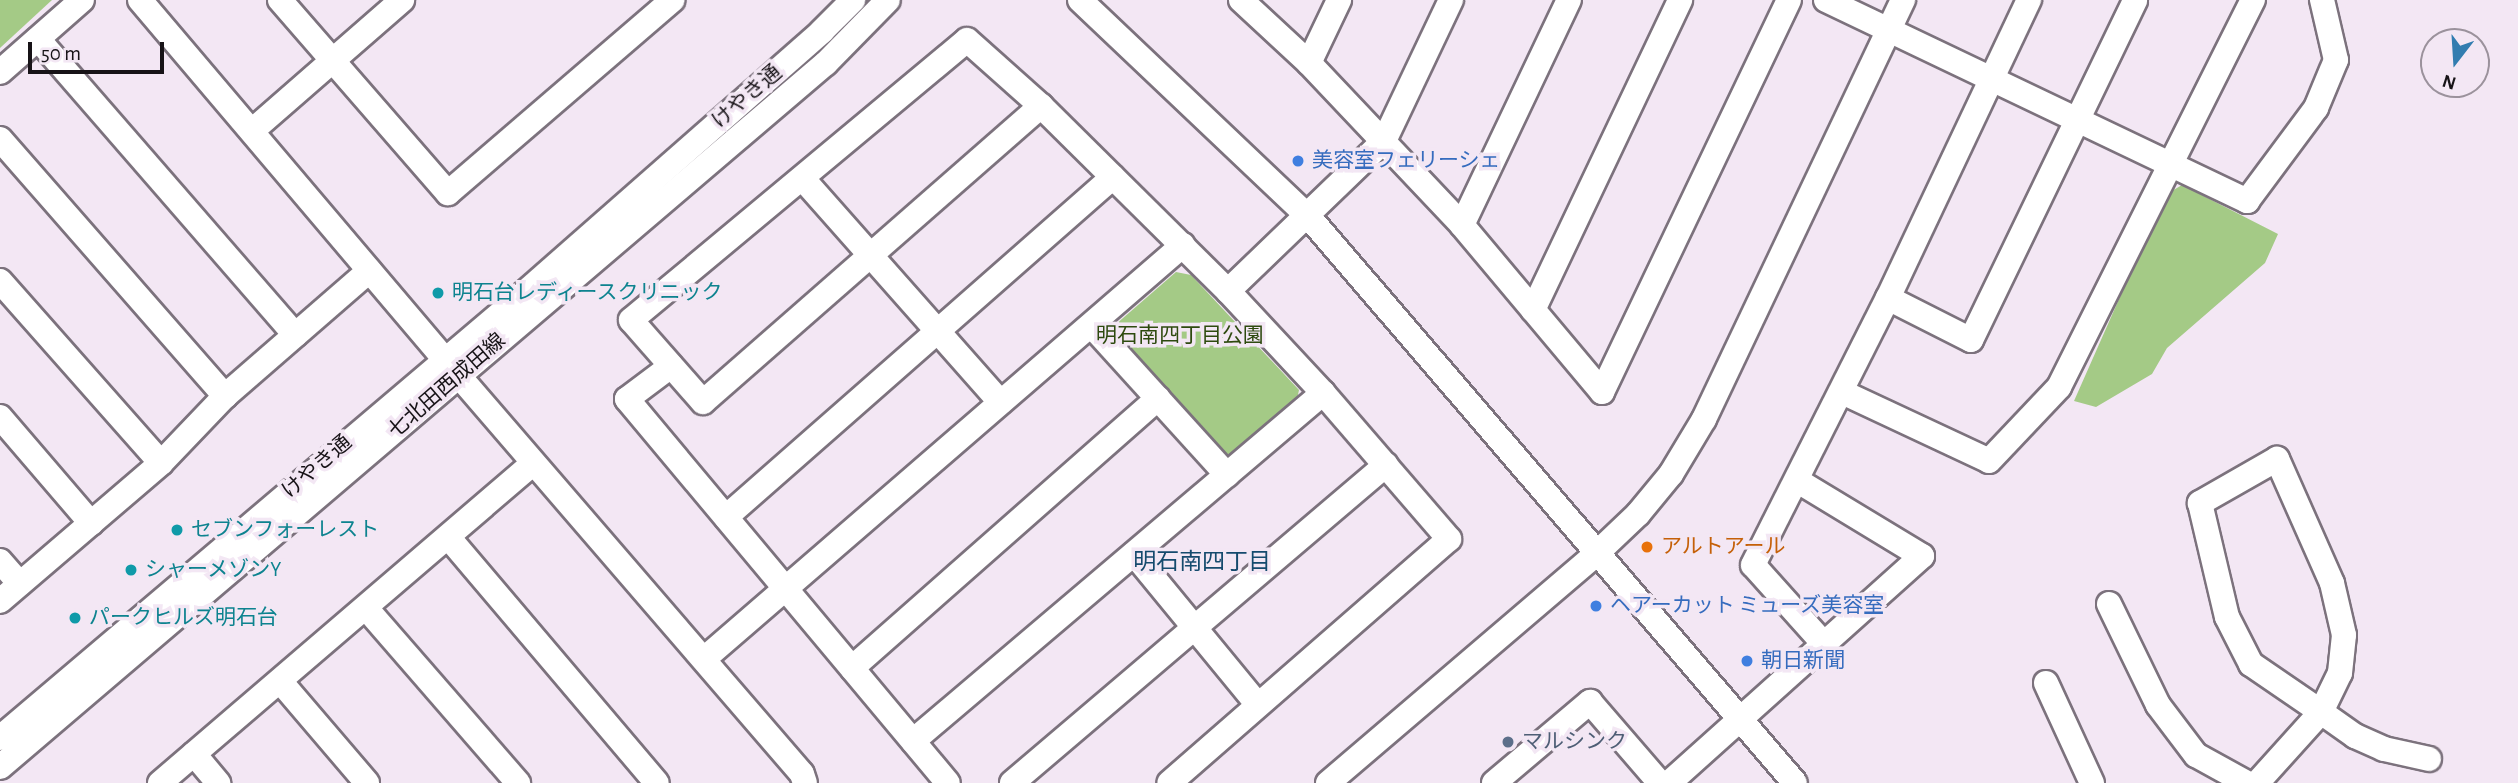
<!DOCTYPE html>
<meta charset="utf-8">
<style>
body{margin:0}
#map{position:relative;width:2518px;height:783px;overflow:hidden;background:#f3e7f4;font-family:"Alegreya Sans","Noto Sans JP",sans-serif}
div>[style]{position:absolute}
.green>*{inset:0;background:#a4ca86}
.roads{filter:drop-shadow(2px 0 #7c727d) drop-shadow(-2px 0 #7c727d) drop-shadow(0 2px #7c727d) drop-shadow(0 -2px #7c727d)}
.minor>*{height:24px;margin:-12px;padding:0 12px;transform-origin:12px;border-radius:12px;background:#fff}
.dots>*{width:19px;height:19px;translate:-50% -50%;box-sizing:border-box;border:4px solid #f3e7f4;border-radius:50%}
span{translate:-50% -50%;white-space:nowrap;text-align:center;line-height:1.15;-webkit-text-stroke:7px #f3e7f4;paint-order:stroke}
.street-label{font-size:21px;color:#171317}
.shop-label{font-size:21px;color:#366cbe}
.left{translate:0 -50%;text-align:left}
.culture-label{font-size:21px;color:#0d838f}
.park-label{font-size:21px;color:#2e4a0f}
.food-label{font-size:21px;color:#c56008}
.service-label{font-size:21px;color:#4e5e75}
.neighbourhood-label{font-size:23px;color:#154a6d}
.north{position:absolute;left:2420px;top:28px;width:70px;height:70px;box-sizing:border-box;background:#f3e7f4;border:2px solid #9b929c;border-radius:50%;rotate:197deg;font-size:19px;font-weight:700;line-height:28px;text-align:center;color:#171317}
.north::after{content:'';display:block;margin:auto;width:24px;height:32px;background:#327db0;clip-path:polygon(50% 0,100% 100%,50% 72%,0 100%)}
.scale{position:absolute;left:28px;top:42px;width:136px;height:32px;box-sizing:border-box;border:4px solid #171317;border-top:0;padding-left:9px;font-size:21px;line-height:24px;white-space:nowrap;color:#171317;-webkit-text-stroke:5px #f3e7f4;paint-order:stroke}
</style>
<div id="map">
<div class="green">
<div style="clip-path:polygon(0 0,52px 0,0 48px)"></div>
<div style="clip-path:polygon(2182px 185px,2278px 234px,2265px 263px,2167px 348px,2152px 374px,2096px 407px,2074px 401px,2165px 195px)"></div>
<div style="clip-path:polygon(1176px 272px,1191px 275px,1299px 390px,1296px 404px,1241px 453px,1221px 455px,1117px 343px,1115px 325px)"></div>
</div>
<div class="roads">
<div class="minor">
<div style="left:140px;top:0;width:470px;rotate:49.7deg"></div>
<div style="left:280px;top:0;width:256px;rotate:49deg"></div>
<div style="left:448px;top:193px;width:296px;rotate:-40.7deg"></div>
<div style="left:1080px;top:0;width:314px;rotate:43.5deg"></div>
<div style="left:1308px;top:216px;width:747px;rotate:49.34deg"></div>
<div style="left:1241px;top:0;width:93px;rotate:42.8deg"></div>
<div style="left:1309px;top:63px;width:223px;rotate:46.6deg"></div>
<div style="left:1462px;top:225px;width:218px;rotate:50deg"></div>
<div style="left:1602px;top:392px;width:434px;rotate:-64.5deg"></div>
<div style="left:1826px;top:0;width:467px;rotate:25.5deg"></div>
<div style="left:2247px;top:201px;width:116px;rotate:-53.4deg"></div>
<div style="left:2316px;top:108px;width:52px;rotate:-67.4deg"></div>
<div style="left:2336px;top:60px;width:62px;rotate:-103.1deg"></div>
<div style="left:38px;top:39px;width:392px;rotate:49deg"></div>
<div style="left:1309px;top:63px;width:70px;rotate:-64.5deg"></div>
<div style="left:0;top:72px;width:109px;rotate:-41.3deg"></div>
<div style="left:1041px;top:106px;width:449px;rotate:138.8deg"></div>
<div style="left:703px;top:402px;width:109px;rotate:-131.3deg"></div>
<div style="left:631px;top:320px;width:437px;rotate:-39.8deg"></div>
<div style="left:967px;top:40px;width:99px;rotate:41.7deg"></div>
<div style="left:1041px;top:106px;width:263px;rotate:44.7deg"></div>
<div style="left:1228px;top:291px;width:139px;rotate:47deg"></div>
<div style="left:1323px;top:393px;width:193px;rotate:49.2deg"></div>
<div style="left:1449px;top:539px;width:371px;rotate:138.9deg"></div>
<div style="left:253px;top:130px;width:198px;rotate:-41.1deg"></div>
<div style="left:0;top:139px;width:342px;rotate:48.8deg"></div>
<div style="left:803px;top:179px;width:298px;rotate:48.5deg"></div>
<div style="left:1462px;top:225px;width:249px;rotate:-64.6deg"></div>
<div style="left:0;top:281px;width:243px;rotate:48.5deg"></div>
<div style="left:1228px;top:291px;width:216px;rotate:-43.9deg"></div>
<div style="left:1384px;top:141px;width:156px;rotate:-64.6deg"></div>
<div style="left:1888px;top:298px;width:93px;rotate:26.8deg"></div>
<div style="left:1971px;top:340px;width:377px;rotate:-64.2deg"></div>
<div style="left:1533px;top:310px;width:343px;rotate:-64.6deg"></div>
<div style="left:1092px;top:326px;width:201px;rotate:47.8deg"></div>
<div style="left:671px;top:366px;width:55px;rotate:143.1deg"></div>
<div style="left:627px;top:399px;width:500px;rotate:50.11deg"></div>
<div style="left:459px;top:376px;width:525px;rotate:49.24deg"></div>
<div style="left:802px;top:774px;width:9px;rotate:72deg"></div>
<div style="left:1842px;top:392px;width:162px;rotate:25.1deg"></div>
<div style="left:1989px;top:461px;width:102px;rotate:-46.6deg"></div>
<div style="left:2059px;top:387px;width:433px;rotate:-63.4deg"></div>
<div style="left:0;top:417px;width:140px;rotate:49.4deg"></div>
<div style="left:1798px;top:481px;width:145px;rotate:31.2deg"></div>
<div style="left:1922px;top:556px;width:132px;rotate:138.1deg"></div>
<div style="left:726px;top:517px;width:515px;rotate:-41.3deg"></div>
<div style="left:449px;top:538px;width:321px;rotate:49.7deg"></div>
<div style="left:1134px;top:554px;width:195px;rotate:50.6deg"></div>
<div style="left:0;top:561px;width:30px;rotate:49deg"></div>
<div style="left:0;top:601px;width:212px;rotate:-40.6deg"></div>
<div style="left:161px;top:463px;width:93px;rotate:-46.3deg"></div>
<div style="left:225px;top:396px;width:191px;rotate:-41deg"></div>
<div style="left:2109px;top:604px;width:112px;rotate:64.1deg"></div>
<div style="left:2158px;top:705px;width:63px;rotate:52.8deg"></div>
<div style="left:2196px;top:755px;width:58px;rotate:28.8deg"></div>
<div style="left:366px;top:608px;width:232px;rotate:49deg"></div>
<div style="left:704px;top:659px;width:633px;rotate:-40.84deg"></div>
<div style="left:852px;top:668px;width:408px;rotate:-41.4deg"></div>
<div style="left:280px;top:681px;width:134px;rotate:49.5deg"></div>
<div style="left:2046px;top:683px;width:110px;rotate:65.3deg"></div>
<div style="left:0;top:738px;width:674px;rotate:-40.31deg"></div>
<div style="left:514px;top:302px;width:410px;rotate:-41.3deg"></div>
<div style="left:822px;top:31px;width:44px;rotate:-45deg"></div>
<div style="left:913px;top:741px;width:538px;rotate:-40.32deg"></div>
<div style="left:194px;top:754px;width:38px;rotate:50deg"></div>
<div style="left:0;top:767px;width:1085px;rotate:-40.44deg"></div>
<div style="left:826px;top:63px;width:88px;rotate:-45.5deg"></div>
<div style="left:160px;top:783px;width:490px;rotate:-40.6deg"></div>
<div style="left:1012px;top:783px;width:491px;rotate:-40.4deg"></div>
<div style="left:1328px;top:783px;width:354px;rotate:-40.5deg"></div>
<div style="left:1597px;top:553px;width:57px;rotate:-43.6deg"></div>
<div style="left:1638px;top:514px;width:52px;rotate:-50.5deg"></div>
<div style="left:1671px;top:474px;width:64px;rotate:-59deg"></div>
<div style="left:1704px;top:419px;width:464px;rotate:-64.6deg"></div>
<div style="left:1494px;top:783px;width:126px;rotate:-40.2deg"></div>
<div style="left:1590px;top:702px;width:107px;rotate:49.2deg"></div>
<div style="left:1669px;top:783px;width:208px;rotate:-41.9deg"></div>
<div style="left:1824px;top:644px;width:106px;rotate:-131.9deg"></div>
<div style="left:1753px;top:565px;width:299px;rotate:-63.2deg"></div>
<div style="left:1888px;top:298px;width:330px;rotate:-64.7deg"></div>
<div style="left:2257px;top:783px;width:96px;rotate:-48deg"></div>
<div style="left:2321px;top:712px;width:43px;rotate:-64deg"></div>
<div style="left:2340px;top:673px;width:38px;rotate:-84deg"></div>
<div style="left:2344px;top:635px;width:53px;rotate:-103deg"></div>
<div style="left:2332px;top:583px;width:136px;rotate:-113.9deg"></div>
<div style="left:2277px;top:459px;width:89px;rotate:150.3deg"></div>
<div style="left:2200px;top:503px;width:117px;rotate:76.7deg"></div>
<div style="left:2227px;top:617px;width:53px;rotate:62.9deg"></div>
<div style="left:2251px;top:664px;width:85px;rotate:34.4deg"></div>
<div style="left:2321px;top:712px;width:42px;rotate:35.2deg"></div>
<div style="left:2355px;top:736px;width:32px;rotate:24deg"></div>
<div style="left:2384px;top:749px;width:46px;rotate:12.5deg"></div>
</div>
</div>
<div class="dots">
<div style="left:1298px;top:161px;background:#3f7fe0"></div>
<div style="left:438px;top:293px;background:#0f9aa8"></div>
<div style="left:177px;top:530px;background:#0f9aa8"></div>
<div style="left:1647px;top:547px;background:#e8710a"></div>
<div style="left:131px;top:570px;background:#0f9aa8"></div>
<div style="left:1596px;top:606px;background:#3f7fe0"></div>
<div style="left:75px;top:618px;background:#0f9aa8"></div>
<div style="left:1747px;top:661px;background:#3f7fe0"></div>
<div style="left:1508px;top:742px;background:#5c6f8a"></div>
</div>
<div class="street-label">
<span style="left:747px;top:97px;rotate:-41deg">けやき通</span>
<span style="left:447px;top:386px;rotate:-41deg">七北田西成田線</span>
<span style="left:317px;top:467px;rotate:-41deg">けやき通</span>
</div>
<div class="shop-label">
<span class="left" style="left:1312px;top:161px">美容室フェリーシェ</span>
<span class="left" style="left:1610px;top:606px">ヘアーカット ミューズ美容室</span>
<span class="left" style="left:1761px;top:661px">朝日新聞</span>
</div>
<div class="culture-label">
<span class="left" style="left:452px;top:293px">明石台レディースクリニック</span>
<span class="left" style="left:191px;top:530px">セブンフォーレスト</span>
<span class="left" style="left:145px;top:570px">シャーメゾンY</span>
<span class="left" style="left:89px;top:618px">パークヒルズ明石台</span>
</div>
<div class="park-label">
<span style="left:1180px;top:336px">明石南四丁目公園</span>
</div>
<div class="food-label">
<span class="left" style="left:1661px;top:547px">アルトアール</span>
</div>
<div class="service-label">
<span class="left" style="left:1522px;top:742px">マルシンク</span>
</div>
<div class="neighbourhood-label">
<span style="left:1202px;top:563px">明石南四丁目</span>
</div>
<div class="north">N</div>
<div class="scale">50 m</div>
</div>
